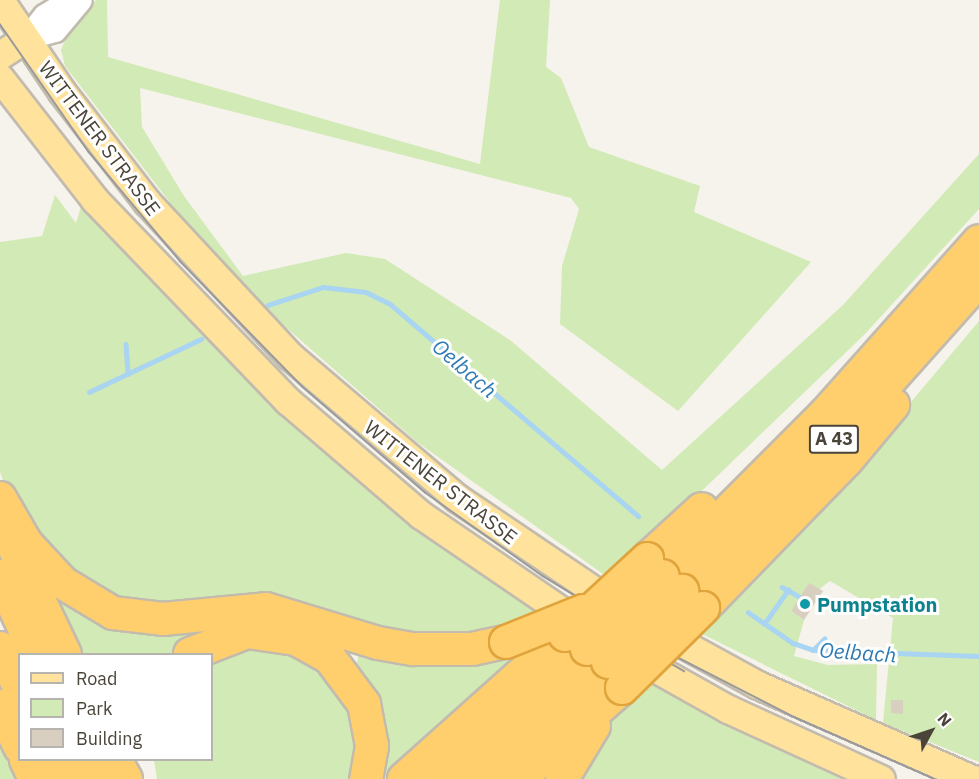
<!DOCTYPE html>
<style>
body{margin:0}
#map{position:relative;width:979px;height:779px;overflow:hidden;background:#f6f3ec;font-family:"IBM Plex Sans",sans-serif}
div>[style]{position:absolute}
.green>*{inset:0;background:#d2eab5}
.stream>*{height:4.5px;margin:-2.25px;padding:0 2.25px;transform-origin:2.25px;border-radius:2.25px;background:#a9d4f2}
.building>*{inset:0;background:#d8cfc1}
.roads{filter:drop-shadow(2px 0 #c2bbae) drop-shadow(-2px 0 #c2bbae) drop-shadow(0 2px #c2bbae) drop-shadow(0 -2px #c2bbae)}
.minor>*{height:21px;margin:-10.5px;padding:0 10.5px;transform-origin:10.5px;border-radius:10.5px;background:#fff}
.major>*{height:27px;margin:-13.5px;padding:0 13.5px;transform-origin:13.5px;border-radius:13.5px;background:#ffe39c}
.highway>*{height:32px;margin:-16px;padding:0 16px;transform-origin:16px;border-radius:16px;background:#ffcf6e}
.tram>*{height:1.5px;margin:-0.75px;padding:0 0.75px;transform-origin:0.75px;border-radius:0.75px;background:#9a9a9a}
.bridges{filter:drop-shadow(2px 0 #e0a43c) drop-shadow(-2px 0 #e0a43c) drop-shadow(0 2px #e0a43c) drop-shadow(0 -2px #e0a43c)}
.highway-bridge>*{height:32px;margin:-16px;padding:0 16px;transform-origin:16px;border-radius:16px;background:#ffcf6e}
.dots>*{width:16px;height:16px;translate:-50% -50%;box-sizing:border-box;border:3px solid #fff;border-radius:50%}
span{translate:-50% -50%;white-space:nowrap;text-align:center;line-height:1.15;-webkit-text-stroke:6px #fff;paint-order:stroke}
.shield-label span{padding:2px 4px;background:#fff;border:2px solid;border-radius:4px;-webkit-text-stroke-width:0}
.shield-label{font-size:18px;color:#4b4439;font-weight:700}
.street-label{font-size:20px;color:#4b4439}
.culture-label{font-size:20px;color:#0d838f;font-weight:700}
.left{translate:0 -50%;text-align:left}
.water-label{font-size:21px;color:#2e7ab2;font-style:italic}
.legend{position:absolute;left:18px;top:653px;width:195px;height:108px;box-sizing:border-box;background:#fff;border:2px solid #b7b4b0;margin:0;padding:8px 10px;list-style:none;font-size:18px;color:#4b4439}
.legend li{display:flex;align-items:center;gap:12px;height:30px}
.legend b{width:30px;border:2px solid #b7b4b0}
.north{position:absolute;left:901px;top:701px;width:60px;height:60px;-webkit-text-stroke:4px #fff;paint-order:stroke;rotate:50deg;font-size:16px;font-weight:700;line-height:24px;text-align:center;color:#4b4439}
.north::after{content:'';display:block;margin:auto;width:21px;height:27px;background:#4b4439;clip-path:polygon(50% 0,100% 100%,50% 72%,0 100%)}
</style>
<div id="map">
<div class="green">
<div style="clip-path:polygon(96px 0,107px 0,108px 57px,480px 164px,500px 0,550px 0,546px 67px,561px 78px,589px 147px,700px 186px,694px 212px,811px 262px,678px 411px,560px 324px,562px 266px,579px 209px,571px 198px,140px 88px,142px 127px,184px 196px,243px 276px,346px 253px,385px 259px,510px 340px,662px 470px,843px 305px,979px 154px,979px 209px,865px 334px,632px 558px,603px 574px,417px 442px,281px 323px,175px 209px,65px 66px,61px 50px,67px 36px)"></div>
<div style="clip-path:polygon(55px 195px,76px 223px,83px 200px,220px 352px,342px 464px,545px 616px,460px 637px,415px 637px,134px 607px,75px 581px,14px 511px,0 472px,0 242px,42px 236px)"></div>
<div style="clip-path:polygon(979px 321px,979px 762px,883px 723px,893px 618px,830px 581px,791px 611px,804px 620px,794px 656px,828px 665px,877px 664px,876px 720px,696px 631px,906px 408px)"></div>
<div style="clip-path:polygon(36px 570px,63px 594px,108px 617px,148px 625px,246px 615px,285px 617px,334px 634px,332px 643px,357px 663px,360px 645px,407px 656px,454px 659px,551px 634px,389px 779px,374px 779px,378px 743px,373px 710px,355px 676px,328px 649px,301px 634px,256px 625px,226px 628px,177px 654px,76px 654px)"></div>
<div style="clip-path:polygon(236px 646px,292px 652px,325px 672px,349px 706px,360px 759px,356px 779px,157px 779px,154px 760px,212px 760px,212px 654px)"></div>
<div style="clip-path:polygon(649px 676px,863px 779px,571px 779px,596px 732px)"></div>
<div style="clip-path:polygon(0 734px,23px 779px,0 779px)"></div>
</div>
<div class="stream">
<div style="left:268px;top:305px;width:58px;rotate:-18.1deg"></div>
<div style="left:323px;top:287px;width:43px;rotate:6.6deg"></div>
<div style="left:366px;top:292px;width:25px;rotate:26deg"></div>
<div style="left:389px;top:303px;width:328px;rotate:40.5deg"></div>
<div style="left:126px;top:344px;width:30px;rotate:86deg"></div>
<div style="left:89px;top:392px;width:124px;rotate:-25.3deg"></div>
<div style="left:782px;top:587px;width:21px;rotate:29deg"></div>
<div style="left:748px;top:612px;width:55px;rotate:34.6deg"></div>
<div style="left:793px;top:643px;width:21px;rotate:19deg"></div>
<div style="left:813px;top:650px;width:166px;rotate:2.1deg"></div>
<div style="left:764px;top:624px;width:42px;rotate:-54.8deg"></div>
<div style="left:813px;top:650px;width:16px;rotate:-45deg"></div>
</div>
<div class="building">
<div style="clip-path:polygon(809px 583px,823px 591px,804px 620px,791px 611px)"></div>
<div style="clip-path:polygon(891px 700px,903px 700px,903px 714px,891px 713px)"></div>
</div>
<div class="roads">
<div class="minor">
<div style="left:25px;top:39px;width:31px;rotate:-15deg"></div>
<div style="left:55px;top:31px;width:40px;rotate:-50deg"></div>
<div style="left:25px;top:39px;width:31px;rotate:-52deg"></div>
<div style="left:44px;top:15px;width:28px;rotate:-32deg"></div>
</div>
<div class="major">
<div style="left:0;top:0;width:111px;rotate:56deg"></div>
<div style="left:62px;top:92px;width:139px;rotate:52.3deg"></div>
<div style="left:147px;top:202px;width:209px;rotate:47.1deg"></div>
<div style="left:289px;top:355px;width:221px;rotate:40.4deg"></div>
<div style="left:457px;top:498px;width:197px;rotate:34deg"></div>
<div style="left:0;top:55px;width:30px;rotate:-33deg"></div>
<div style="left:0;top:78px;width:155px;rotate:52.1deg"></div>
<div style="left:95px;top:200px;width:279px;rotate:46.2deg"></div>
<div style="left:288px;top:401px;width:175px;rotate:40.6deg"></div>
<div style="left:421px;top:515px;width:195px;rotate:34.3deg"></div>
<div style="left:656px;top:629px;width:116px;rotate:28.8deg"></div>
<div style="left:758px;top:685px;width:234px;rotate:23.7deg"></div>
<div style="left:630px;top:654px;width:112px;rotate:29.3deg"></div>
<div style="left:728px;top:709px;width:168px;rotate:24.6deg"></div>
</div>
<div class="highway">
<div style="left:0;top:498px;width:52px;rotate:60deg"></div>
<div style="left:26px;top:543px;width:54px;rotate:47.2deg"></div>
<div style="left:63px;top:583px;width:58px;rotate:31deg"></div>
<div style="left:113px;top:613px;width:50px;rotate:6.8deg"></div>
<div style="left:163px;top:619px;width:103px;rotate:-5.5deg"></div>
<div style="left:266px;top:609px;width:117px;rotate:16.9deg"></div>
<div style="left:378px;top:643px;width:36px;rotate:10deg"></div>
<div style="left:413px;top:649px;width:59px"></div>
<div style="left:472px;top:649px;width:35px;rotate:-12deg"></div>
<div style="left:11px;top:541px;width:125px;rotate:64.5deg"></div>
<div style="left:647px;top:559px;width:74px;rotate:-42.3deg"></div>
<div style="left:0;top:576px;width:86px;rotate:65.2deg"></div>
<div style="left:663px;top:576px;width:231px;rotate:-45deg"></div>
<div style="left:826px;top:413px;width:230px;rotate:-48.3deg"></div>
<div style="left:682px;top:591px;width:280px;rotate:-45.3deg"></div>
<div style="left:879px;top:392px;width:150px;rotate:-48.2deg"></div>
<div style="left:703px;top:608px;width:206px;rotate:-45.8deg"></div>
<div style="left:847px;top:460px;width:72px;rotate:-50.1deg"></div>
<div style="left:0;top:648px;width:46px;rotate:64deg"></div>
<div style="left:190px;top:654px;width:61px;rotate:-21.1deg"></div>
<div style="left:247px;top:632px;width:49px;rotate:8.1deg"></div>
<div style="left:296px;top:639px;width:38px;rotate:29deg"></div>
<div style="left:329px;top:657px;width:59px;rotate:53.3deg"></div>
<div style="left:364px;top:704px;width:43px;rotate:79.2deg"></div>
<div style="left:372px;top:746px;width:34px;rotate:100deg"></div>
<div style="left:0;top:706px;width:46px;rotate:64deg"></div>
<div style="left:26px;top:760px;width:21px;rotate:65deg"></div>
<div style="left:54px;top:760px;width:21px;rotate:62deg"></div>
<div style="left:86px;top:760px;width:22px;rotate:60deg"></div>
<div style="left:115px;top:760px;width:22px;rotate:60deg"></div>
<div style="left:404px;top:779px;width:216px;rotate:-41.8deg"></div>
<div style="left:444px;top:779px;width:193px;rotate:-42.3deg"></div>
<div style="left:480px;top:779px;width:173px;rotate:-42.4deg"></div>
<div style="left:519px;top:779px;width:137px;rotate:-41.5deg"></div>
<div style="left:562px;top:779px;width:62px;rotate:-58.9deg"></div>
</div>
</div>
<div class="tram">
<div style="left:0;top:24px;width:156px;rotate:55.2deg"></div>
<div style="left:89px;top:152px;width:142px;rotate:50.1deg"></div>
<div style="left:180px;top:261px;width:176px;rotate:45.7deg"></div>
<div style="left:303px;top:387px;width:162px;rotate:40.8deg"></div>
<div style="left:426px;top:493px;width:143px;rotate:35.4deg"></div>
<div style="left:543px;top:576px;width:154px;rotate:31.2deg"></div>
<div style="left:675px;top:656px;width:131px;rotate:27.1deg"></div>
<div style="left:792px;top:716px;width:156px;rotate:23.8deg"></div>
<div style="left:648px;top:650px;width:42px;rotate:30.3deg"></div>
</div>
<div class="bridges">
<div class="highway-bridge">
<div style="left:565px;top:635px;width:112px;rotate:-42.8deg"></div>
<div style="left:506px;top:642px;width:83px;rotate:-21.9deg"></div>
<div style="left:587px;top:649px;width:105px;rotate:-43.8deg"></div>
<div style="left:608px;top:662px;width:103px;rotate:-43.8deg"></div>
<div style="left:622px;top:688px;width:114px;rotate:-44.6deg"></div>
</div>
</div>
<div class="dots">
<div style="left:805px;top:604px;background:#0f9aa8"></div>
</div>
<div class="shield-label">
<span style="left:834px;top:439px">A 43</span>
</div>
<div class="street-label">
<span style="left:100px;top:138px;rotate:53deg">WITTENER STRASSE</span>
<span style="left:441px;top:482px;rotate:38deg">WITTENER STRASSE</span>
</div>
<div class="culture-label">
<span class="left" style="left:817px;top:604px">Pumpstation</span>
</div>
<div class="water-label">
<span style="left:465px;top:368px;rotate:41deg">Oelbach</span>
<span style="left:858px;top:652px;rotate:4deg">Oelbach</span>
</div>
<ul class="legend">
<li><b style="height:8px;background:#ffe39c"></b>Road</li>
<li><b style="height:16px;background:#d2eab5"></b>Park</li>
<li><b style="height:16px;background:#d8cfc1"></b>Building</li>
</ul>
<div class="north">N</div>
</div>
